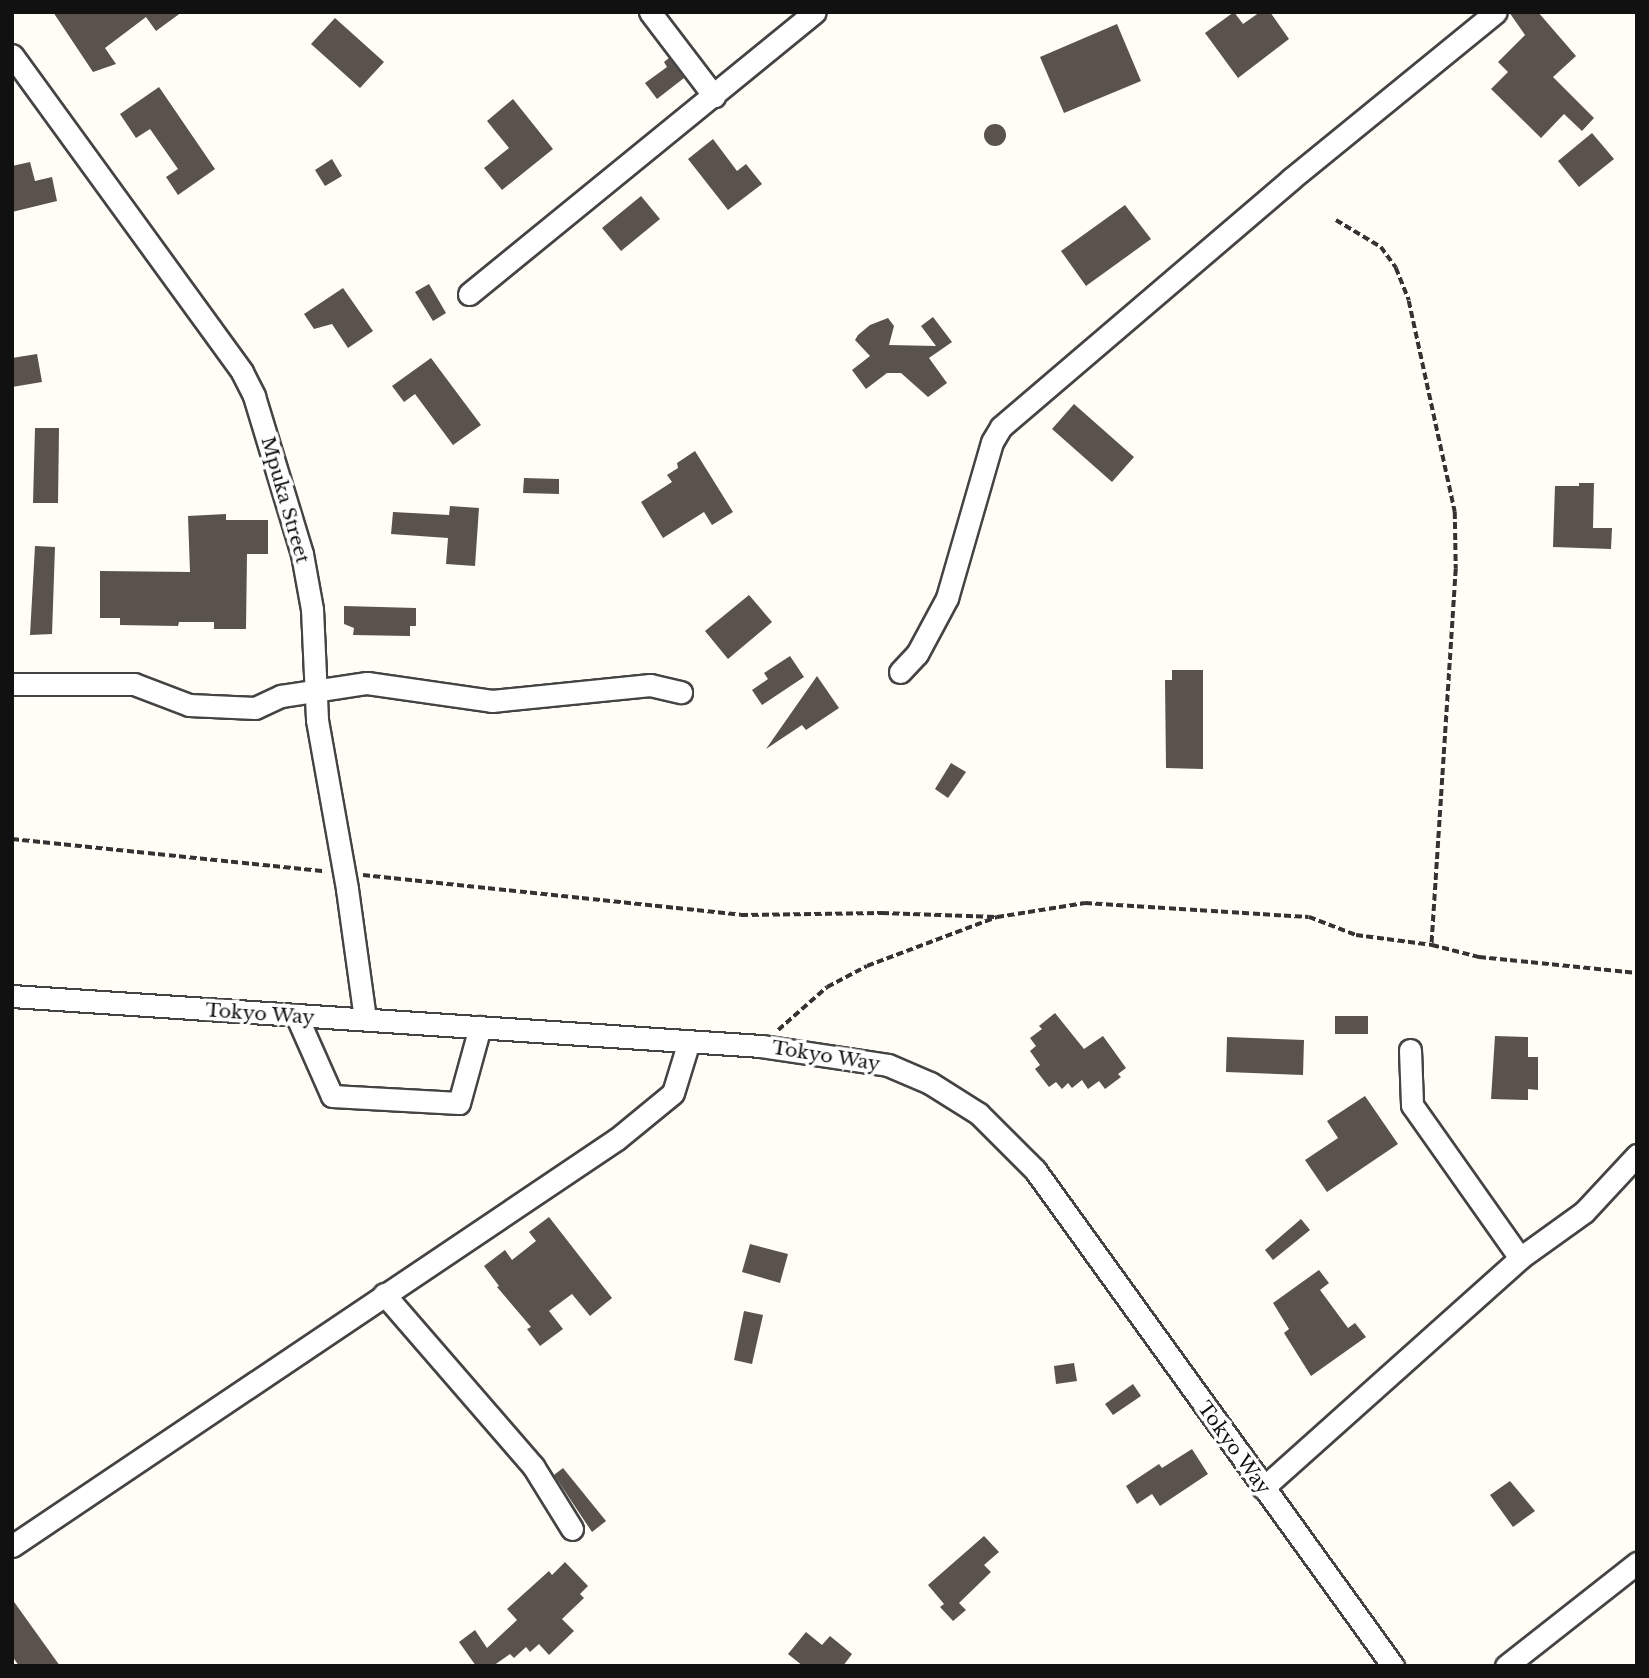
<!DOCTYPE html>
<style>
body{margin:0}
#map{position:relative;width:1649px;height:1678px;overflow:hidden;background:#fffdf5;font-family:"Libre Baskerville",serif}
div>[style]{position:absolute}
.building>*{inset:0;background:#5a524d}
.round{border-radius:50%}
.path>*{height:3.5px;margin-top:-1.75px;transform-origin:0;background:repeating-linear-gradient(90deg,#333 0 7px,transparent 0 10.5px)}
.roads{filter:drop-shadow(2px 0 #444) drop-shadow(-2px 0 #444) drop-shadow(0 2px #444) drop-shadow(0 -2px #444)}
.minor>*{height:21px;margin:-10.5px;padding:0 10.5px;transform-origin:10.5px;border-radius:10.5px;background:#fff}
span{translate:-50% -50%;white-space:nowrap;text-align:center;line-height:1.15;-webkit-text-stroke:7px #fff;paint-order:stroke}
.street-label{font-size:19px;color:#111}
.frame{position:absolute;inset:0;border:14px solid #111;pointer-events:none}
</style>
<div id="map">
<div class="building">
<div style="clip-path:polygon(53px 12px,182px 12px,156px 31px,146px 17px,105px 48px,116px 64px,93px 72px)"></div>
<div style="clip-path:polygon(1234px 12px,1243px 24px,1260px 12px,1270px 12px,1289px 39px,1238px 78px,1205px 33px)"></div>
<div style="clip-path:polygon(1509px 12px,1538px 12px,1576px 56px,1553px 77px,1594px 118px,1582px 131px,1564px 114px,1541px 138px,1491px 89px,1508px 72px,1498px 62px,1525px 35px)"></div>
<div style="clip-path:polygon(335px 18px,384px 62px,360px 88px,311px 44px)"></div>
<div style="clip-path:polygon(1117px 24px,1141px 81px,1064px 113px,1040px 57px)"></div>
<div style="clip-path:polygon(669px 58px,684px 78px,657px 99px,645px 83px,667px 67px,664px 62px)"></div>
<div style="clip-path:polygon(159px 87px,215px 169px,178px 195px,166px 177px,178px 169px,150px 129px,136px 138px,120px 114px)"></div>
<div style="clip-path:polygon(513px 99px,553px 149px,502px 190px,484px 168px,509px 148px,487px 121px)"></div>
<div class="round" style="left:984px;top:124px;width:22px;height:22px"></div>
<div style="clip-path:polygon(1592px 133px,1614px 159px,1579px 187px,1558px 161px)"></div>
<div style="clip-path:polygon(713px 139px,737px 171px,746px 164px,762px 184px,728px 210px,688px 159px)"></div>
<div style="clip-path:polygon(332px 159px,342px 176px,325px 186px,315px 170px)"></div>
<div style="clip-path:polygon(30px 162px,35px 181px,52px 177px,57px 201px,12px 212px,12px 166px)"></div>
<div style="clip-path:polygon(641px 196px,660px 219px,621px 251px,602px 228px)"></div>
<div style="clip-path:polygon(1125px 205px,1151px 239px,1086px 286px,1061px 251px)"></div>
<div style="clip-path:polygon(429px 284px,446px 313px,433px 321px,415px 292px)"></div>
<div style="clip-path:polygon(343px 288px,373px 331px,348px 348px,332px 324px,314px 329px,304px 314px)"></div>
<div style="clip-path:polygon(933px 317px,952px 342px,929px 358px,947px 383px,928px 397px,901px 373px,887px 373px,866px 389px,852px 370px,870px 356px,855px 340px,858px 335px,870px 325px,888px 318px,894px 326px,889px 345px,936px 346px,921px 326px)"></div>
<div style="clip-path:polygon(37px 354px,42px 382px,12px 387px,12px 358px)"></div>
<div style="clip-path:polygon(431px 358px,481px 425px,453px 445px,415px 394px,404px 402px,392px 386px)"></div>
<div style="clip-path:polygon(1074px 404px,1134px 457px,1112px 482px,1052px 429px)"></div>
<div style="clip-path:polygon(35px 428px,59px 428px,58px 503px,33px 503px)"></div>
<div style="clip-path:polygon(695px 451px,733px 512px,712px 525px,704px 512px,663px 538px,641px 502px,672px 482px,667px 475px,678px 468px,677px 463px)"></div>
<div style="clip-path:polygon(524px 478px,559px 479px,559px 494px,523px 493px)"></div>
<div style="clip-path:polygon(1579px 483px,1594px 483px,1593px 528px,1612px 528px,1611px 549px,1553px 547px,1555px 486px,1579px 486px)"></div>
<div style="clip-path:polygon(450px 506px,479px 508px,475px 566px,446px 564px,448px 538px,391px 534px,393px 512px,449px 515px)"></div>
<div style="clip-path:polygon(226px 514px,226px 520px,268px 520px,268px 554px,247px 554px,246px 629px,214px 629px,214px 622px,179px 622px,178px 626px,120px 625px,120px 618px,100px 618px,100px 571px,190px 572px,188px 516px)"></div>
<div style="clip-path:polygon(35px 546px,55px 547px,52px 634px,30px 635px)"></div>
<div style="clip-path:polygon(749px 595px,772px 622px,728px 659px,705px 631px)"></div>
<div style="clip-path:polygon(344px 606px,416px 608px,416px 626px,410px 626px,410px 636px,353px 635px,354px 628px,344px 624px)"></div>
<div style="clip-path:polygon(790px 656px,804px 677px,762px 705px,752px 690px,768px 679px,764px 673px)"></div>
<div style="clip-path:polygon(1172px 670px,1203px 670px,1203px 769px,1166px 768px,1165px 680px,1172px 680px)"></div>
<div style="clip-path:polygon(817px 676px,839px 708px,806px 730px,802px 725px,766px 749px)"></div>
<div style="clip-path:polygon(951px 763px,966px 772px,948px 798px,935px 789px)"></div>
<div style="clip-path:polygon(1055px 1013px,1084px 1049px,1103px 1036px,1126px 1068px,1118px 1074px,1121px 1077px,1105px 1089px,1099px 1081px,1088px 1089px,1082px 1080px,1072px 1088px,1068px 1083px,1062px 1089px,1056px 1082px,1049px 1087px,1035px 1069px,1040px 1065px,1030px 1051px,1036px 1046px,1030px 1038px,1042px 1029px,1039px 1026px)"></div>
<div style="clip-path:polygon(1335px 1016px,1368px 1016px,1368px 1034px,1335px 1034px)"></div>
<div style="clip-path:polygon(1495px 1036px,1528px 1037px,1528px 1057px,1538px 1057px,1538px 1090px,1528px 1089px,1528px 1100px,1491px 1099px)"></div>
<div style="clip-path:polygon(1227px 1037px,1304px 1040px,1303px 1075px,1226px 1072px)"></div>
<div style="clip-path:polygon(1365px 1096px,1398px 1144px,1327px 1192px,1305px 1160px,1338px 1138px,1327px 1121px)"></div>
<div style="clip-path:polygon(549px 1217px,612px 1298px,590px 1316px,572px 1294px,549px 1311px,563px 1329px,540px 1346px,527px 1329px,531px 1327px,497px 1287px,499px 1286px,484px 1266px,505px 1250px,512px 1260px,536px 1241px,529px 1232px)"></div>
<div style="clip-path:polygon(1301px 1219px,1310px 1230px,1273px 1260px,1265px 1250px)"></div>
<div style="clip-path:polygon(750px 1244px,788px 1254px,780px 1283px,742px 1272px)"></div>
<div style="clip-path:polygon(1319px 1270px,1329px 1283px,1320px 1290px,1348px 1328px,1355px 1323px,1366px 1337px,1311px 1376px,1284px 1333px,1289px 1329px,1273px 1303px)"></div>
<div style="clip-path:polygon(744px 1311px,763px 1315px,752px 1364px,734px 1360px)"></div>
<div style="clip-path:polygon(1074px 1363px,1077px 1381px,1056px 1384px,1054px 1366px)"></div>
<div style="clip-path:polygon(1133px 1384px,1141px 1396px,1113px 1415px,1105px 1404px)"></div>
<div style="clip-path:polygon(1192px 1449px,1208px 1474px,1160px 1506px,1152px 1494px,1137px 1504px,1126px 1486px,1159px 1464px,1162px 1468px)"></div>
<div style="clip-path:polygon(563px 1468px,606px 1521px,592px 1532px,554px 1475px)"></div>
<div style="clip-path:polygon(1510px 1481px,1535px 1511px,1513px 1527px,1490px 1495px)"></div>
<div style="clip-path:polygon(984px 1536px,999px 1552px,984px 1565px,991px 1572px,959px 1603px,966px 1610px,953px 1621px,940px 1607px,944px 1604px,928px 1585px)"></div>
<div style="clip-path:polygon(565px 1562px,588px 1586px,580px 1594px,584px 1598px,562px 1619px,574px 1631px,549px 1655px,539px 1644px,530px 1652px,526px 1647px,514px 1658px,510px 1654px,493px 1666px,476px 1666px,459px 1642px,475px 1630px,487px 1648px,517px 1620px,507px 1609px,549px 1571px,552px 1575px)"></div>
<div style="clip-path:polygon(12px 1599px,60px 1666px,19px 1666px,12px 1656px)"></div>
<div style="clip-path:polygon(806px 1632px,822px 1645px,830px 1636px,852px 1654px,843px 1666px,803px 1666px,788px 1654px)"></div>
</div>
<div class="path">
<div style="left:1336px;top:220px;width:52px;rotate:31deg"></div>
<div style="left:1381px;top:247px;width:26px;rotate:54deg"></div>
<div style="left:1396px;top:268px;width:35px;rotate:68deg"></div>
<div style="left:1409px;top:301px;width:216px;rotate:77.7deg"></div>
<div style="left:1455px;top:512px;width:57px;rotate:89deg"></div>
<div style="left:1456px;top:569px;width:377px;rotate:93.7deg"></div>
<div style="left:12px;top:839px;width:314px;rotate:5.9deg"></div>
<div style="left:363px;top:875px;width:380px;rotate:6deg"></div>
<div style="left:741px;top:915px;width:141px;rotate:-0.8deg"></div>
<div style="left:882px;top:913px;width:115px;rotate:2deg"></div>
<div style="left:778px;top:1030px;width:65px;rotate:-41.3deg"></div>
<div style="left:827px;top:987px;width:45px;rotate:-27.7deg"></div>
<div style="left:867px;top:966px;width:139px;rotate:-20.7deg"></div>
<div style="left:997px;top:917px;width:89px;rotate:-9deg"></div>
<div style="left:1085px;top:903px;width:224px;rotate:3.6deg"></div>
<div style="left:1309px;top:917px;width:50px;rotate:21deg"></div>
<div style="left:1356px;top:935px;width:77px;rotate:7.5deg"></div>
<div style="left:1432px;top:945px;width:49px;rotate:14.3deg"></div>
<div style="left:1479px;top:957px;width:159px;rotate:5.8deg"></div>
</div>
<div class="roads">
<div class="minor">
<div style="left:650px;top:12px;width:106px;rotate:52.7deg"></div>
<div style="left:12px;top:55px;width:392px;rotate:54deg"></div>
<div style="left:242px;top:372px;width:27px;rotate:63deg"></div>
<div style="left:254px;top:396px;width:165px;rotate:73.1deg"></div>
<div style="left:302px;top:554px;width:56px;rotate:79.7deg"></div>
<div style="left:312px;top:609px;width:111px;rotate:87.4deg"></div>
<div style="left:317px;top:720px;width:172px;rotate:79.9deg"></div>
<div style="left:347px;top:889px;width:131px;rotate:82.1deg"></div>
<div style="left:469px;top:294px;width:446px;rotate:-39.2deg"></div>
<div style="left:900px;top:672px;width:25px;rotate:-47deg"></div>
<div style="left:917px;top:654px;width:64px;rotate:-61.8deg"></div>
<div style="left:947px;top:598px;width:162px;rotate:-73.9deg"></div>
<div style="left:992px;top:442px;width:17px;rotate:-59deg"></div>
<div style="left:1001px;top:427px;width:382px;rotate:-40.5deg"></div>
<div style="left:1291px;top:179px;width:264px;rotate:-39.2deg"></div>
<div style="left:12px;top:684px;width:122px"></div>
<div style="left:134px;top:684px;width:59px;rotate:20.9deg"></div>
<div style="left:189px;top:705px;width:66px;rotate:2.6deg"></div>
<div style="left:255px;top:708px;width:29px;rotate:-25deg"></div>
<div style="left:281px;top:696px;width:87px;rotate:-8.6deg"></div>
<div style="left:367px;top:683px;width:126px;rotate:8.2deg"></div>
<div style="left:492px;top:701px;width:159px;rotate:-5.8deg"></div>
<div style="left:650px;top:685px;width:32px;rotate:13deg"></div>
<div style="left:12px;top:996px;width:751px;rotate:3.82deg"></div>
<div style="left:761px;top:1046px;width:128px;rotate:8.5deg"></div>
<div style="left:888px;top:1065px;width:46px;rotate:23.2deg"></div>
<div style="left:930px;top:1083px;width:58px;rotate:32.3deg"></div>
<div style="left:979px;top:1114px;width:79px;rotate:45deg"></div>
<div style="left:1035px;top:1170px;width:612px;rotate:54.18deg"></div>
<div style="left:297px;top:1017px;width:86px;rotate:66.1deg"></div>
<div style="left:332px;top:1096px;width:127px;rotate:3.2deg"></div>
<div style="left:459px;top:1103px;width:79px;rotate:-74.6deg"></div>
<div style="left:1410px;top:1050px;width:55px;rotate:87.9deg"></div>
<div style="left:1412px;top:1105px;width:187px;rotate:54.8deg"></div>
<div style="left:384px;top:1294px;width:228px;rotate:49.1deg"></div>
<div style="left:533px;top:1466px;width:74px;rotate:58.2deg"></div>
<div style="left:1263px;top:1488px;width:345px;rotate:-41.8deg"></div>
<div style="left:1520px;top:1258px;width:79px;rotate:-35.7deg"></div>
<div style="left:1584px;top:1212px;width:78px;rotate:-47.1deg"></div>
<div style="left:12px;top:1546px;width:729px;rotate:-33.93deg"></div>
<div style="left:617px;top:1139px;width:72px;rotate:-39.4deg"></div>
<div style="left:673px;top:1093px;width:54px;rotate:-72.9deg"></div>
<div style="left:1506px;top:1666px;width:167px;rotate:-38.2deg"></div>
</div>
</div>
<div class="street-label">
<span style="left:285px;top:500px;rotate:74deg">Mpuka Street</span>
<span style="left:260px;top:1014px;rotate:4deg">Tokyo Way</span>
<span style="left:826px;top:1056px;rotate:9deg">Tokyo Way</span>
<span style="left:1234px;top:1448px;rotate:54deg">Tokyo Way</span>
</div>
<div class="frame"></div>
</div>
